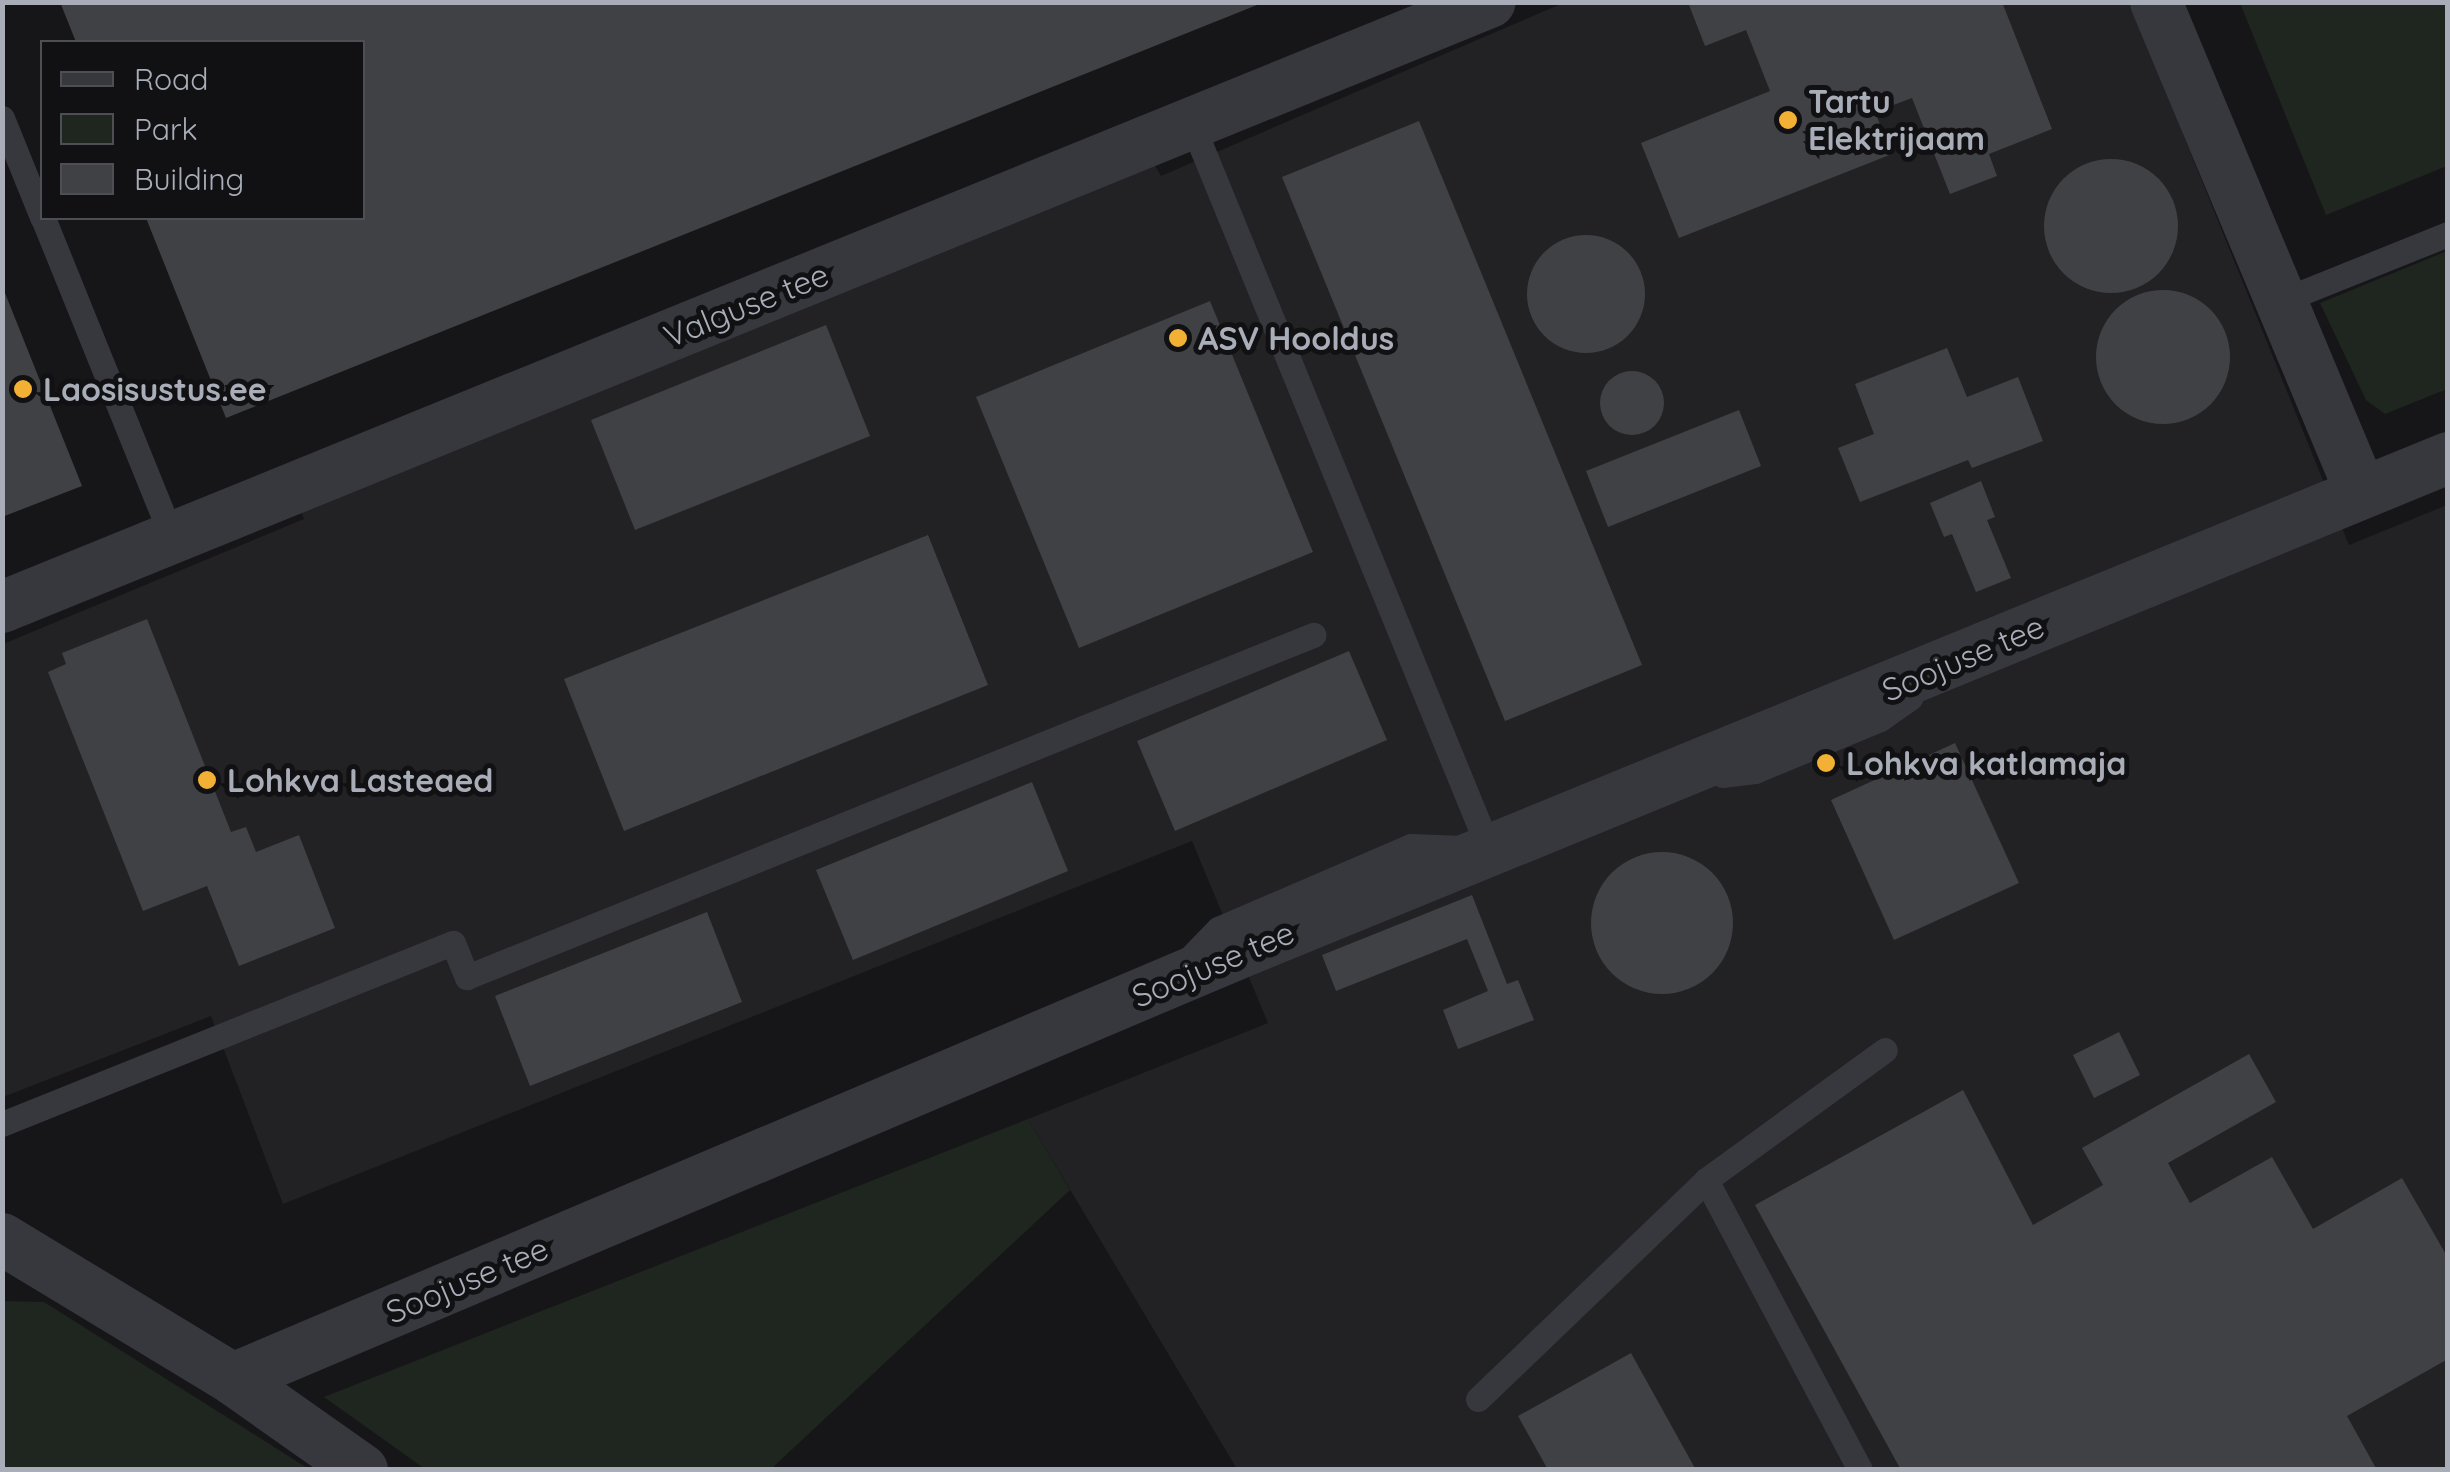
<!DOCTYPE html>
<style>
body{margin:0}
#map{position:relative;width:2450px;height:1472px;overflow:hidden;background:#161618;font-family:Quicksand,sans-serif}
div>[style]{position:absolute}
.built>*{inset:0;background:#222225}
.green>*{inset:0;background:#1e261f}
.building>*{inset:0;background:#404145}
.round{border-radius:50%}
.lane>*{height:25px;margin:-12.5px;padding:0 12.5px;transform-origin:12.5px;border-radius:12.5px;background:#37383d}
.street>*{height:52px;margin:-26px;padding:0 26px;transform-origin:26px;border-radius:26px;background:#37383d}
.dots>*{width:28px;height:28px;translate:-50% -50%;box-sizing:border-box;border:5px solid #111113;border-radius:50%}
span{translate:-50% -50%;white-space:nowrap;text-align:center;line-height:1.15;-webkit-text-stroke:10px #111113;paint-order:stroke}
.poi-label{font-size:32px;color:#a8adb8;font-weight:700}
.left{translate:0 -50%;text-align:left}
.street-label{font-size:32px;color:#a8adb8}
.frame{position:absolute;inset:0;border:5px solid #a8adb8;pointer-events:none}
.legend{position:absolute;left:40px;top:40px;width:325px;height:180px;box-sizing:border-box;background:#111113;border:2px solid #4d4f55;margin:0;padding:12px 18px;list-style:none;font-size:30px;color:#a8adb8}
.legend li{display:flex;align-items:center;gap:20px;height:50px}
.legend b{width:50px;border:2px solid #4d4f55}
</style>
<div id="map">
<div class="built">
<div style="clip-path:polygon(1563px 3px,2130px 3px,2349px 545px,2447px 505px,2447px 1469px,1237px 1469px,1028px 1119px,1268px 1023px,1192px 841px,283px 1204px,211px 1016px,3px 1097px,3px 644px,304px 519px,298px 503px,1153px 162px,1161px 176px)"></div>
</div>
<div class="green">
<div style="clip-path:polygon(2240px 3px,2447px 3px,2447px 166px,2326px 215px)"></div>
<div style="clip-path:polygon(2447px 251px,2447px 389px,2385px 414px,2366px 400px,2320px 303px)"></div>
<div style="clip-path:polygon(1028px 1119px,1070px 1190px,771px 1469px,425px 1469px,324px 1397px)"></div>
<div style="clip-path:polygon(3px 1301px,44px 1302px,309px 1469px,3px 1469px)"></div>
</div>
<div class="building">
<div style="clip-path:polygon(60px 2px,1262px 2px,1262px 3px,226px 418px,146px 218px,362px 218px,362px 42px,76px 42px)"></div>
<div style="clip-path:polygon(1695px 2px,2002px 2px,2052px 129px,1989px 154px,1997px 176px,1950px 194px,1912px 98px,1875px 112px,1892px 154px,1679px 238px,1641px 143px,1770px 91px,1746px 30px,1705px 46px,1689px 5px)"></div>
<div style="clip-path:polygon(1419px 121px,1642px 665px,1505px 721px,1282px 177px)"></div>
<div class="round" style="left:2044px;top:159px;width:134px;height:134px"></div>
<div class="round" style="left:1527px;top:235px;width:118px;height:118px"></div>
<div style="clip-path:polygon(3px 288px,82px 486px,2px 517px,2px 289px)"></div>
<div class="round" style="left:2096px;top:290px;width:134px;height:134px"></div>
<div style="clip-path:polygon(1210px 301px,1313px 552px,1079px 648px,976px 397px)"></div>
<div style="clip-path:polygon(826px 325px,870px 436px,635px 530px,591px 420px)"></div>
<div style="clip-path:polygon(1947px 348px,1967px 397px,2018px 377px,2043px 441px,1972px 468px,1968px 460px,1860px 502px,1838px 448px,1874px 434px,1855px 384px)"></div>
<div class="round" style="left:1600px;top:371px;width:64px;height:64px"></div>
<div style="clip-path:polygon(1739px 410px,1761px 466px,1608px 527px,1586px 471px)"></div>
<div style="clip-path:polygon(1981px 481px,1995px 517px,1987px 520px,2011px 578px,1976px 592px,1952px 534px,1944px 537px,1930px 503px)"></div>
<div style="clip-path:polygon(928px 535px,988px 685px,624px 831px,564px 679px)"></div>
<div style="clip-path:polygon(147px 619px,231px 832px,246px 827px,256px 852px,299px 835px,335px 928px,239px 966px,207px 886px,143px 911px,48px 672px,66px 664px,62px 653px)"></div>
<div style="clip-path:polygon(1349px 651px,1387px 740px,1175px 831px,1137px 741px)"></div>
<div style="clip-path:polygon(1955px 743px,2019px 883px,1894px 940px,1831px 800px)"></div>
<div style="clip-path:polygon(1032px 782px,1068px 871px,853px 960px,816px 870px)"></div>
<div class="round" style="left:1591px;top:852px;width:142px;height:142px"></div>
<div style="clip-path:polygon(1472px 895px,1507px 984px,1518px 980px,1534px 1020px,1458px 1049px,1443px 1010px,1488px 991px,1467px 939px,1336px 991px,1322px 955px)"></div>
<div style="clip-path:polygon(707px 912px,742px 1002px,530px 1086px,495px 996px)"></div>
<div style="clip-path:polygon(2119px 1032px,2140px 1075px,2094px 1098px,2073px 1055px)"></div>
<div style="clip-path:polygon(2249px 1054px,2276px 1102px,2168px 1163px,2190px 1203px,2272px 1157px,2313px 1229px,2402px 1178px,2448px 1258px,2448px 1359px,2347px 1416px,2377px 1470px,1901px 1470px,1755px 1205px,1963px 1090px,2033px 1225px,2103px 1185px,2082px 1148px)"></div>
<div style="clip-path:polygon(1631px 1353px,1696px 1470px,1548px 1470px,1518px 1416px)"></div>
</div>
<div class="lane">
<div style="left:2px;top:118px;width:107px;rotate:68deg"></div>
<div style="left:43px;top:218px;width:345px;rotate:68deg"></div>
<div style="left:2281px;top:301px;width:180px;rotate:-21.9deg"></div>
<div style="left:1722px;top:775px;width:33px;rotate:-7deg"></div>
<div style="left:1755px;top:771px;width:135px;rotate:-22.6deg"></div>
<div style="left:1880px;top:719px;width:37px;rotate:-35deg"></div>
<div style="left:1188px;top:960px;width:43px;rotate:-45.9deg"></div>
<div style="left:1218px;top:929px;width:210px;rotate:-23.3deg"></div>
<div style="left:1411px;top:846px;width:78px;rotate:2.2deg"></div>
<div style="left:1489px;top:849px;width:783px;rotate:-112.28deg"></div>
<div style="left:2px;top:1124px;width:486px;rotate:-21.9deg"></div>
<div style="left:453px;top:943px;width:37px;rotate:68deg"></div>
<div style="left:467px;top:977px;width:913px;rotate:-22.01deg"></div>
<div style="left:1706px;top:1180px;width:328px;rotate:62deg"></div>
<div style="left:1478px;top:1399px;width:316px;rotate:-43.8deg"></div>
<div style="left:1706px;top:1180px;width:221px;rotate:-36deg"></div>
</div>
<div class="street">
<div style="left:2156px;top:2px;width:531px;rotate:67.3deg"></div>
<div style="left:2px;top:607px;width:1606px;rotate:-22.13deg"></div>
<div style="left:2px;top:1239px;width:270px;rotate:31.2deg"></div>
<div style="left:233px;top:1379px;width:1087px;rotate:-22.96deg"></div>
<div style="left:1234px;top:955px;width:1312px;rotate:-22.26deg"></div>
<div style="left:233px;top:1379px;width:158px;rotate:35.2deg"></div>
</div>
<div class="dots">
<div style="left:1788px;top:120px;background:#f2b134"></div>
<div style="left:1178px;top:338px;background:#f2b134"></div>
<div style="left:23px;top:389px;background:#f2b134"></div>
<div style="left:1826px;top:763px;background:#f2b134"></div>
<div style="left:207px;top:780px;background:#f2b134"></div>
</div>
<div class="poi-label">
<span class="left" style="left:1808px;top:120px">Tartu<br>Elektrijaam</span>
<span class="left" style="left:1198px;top:338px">ASV Hooldus</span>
<span class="left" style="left:43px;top:389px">Laosisustus.ee</span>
<span class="left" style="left:1846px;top:763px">Lohkva katlamaja</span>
<span class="left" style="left:227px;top:780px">Lohkva Lasteaed</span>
</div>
<div class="street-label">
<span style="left:746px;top:305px;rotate:-22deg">Valguse tee</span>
<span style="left:1963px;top:658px;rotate:-23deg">Soojuse tee</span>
<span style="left:1213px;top:964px;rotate:-23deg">Soojuse tee</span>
<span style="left:467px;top:1280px;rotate:-23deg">Soojuse tee</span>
</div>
<div class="frame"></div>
<ul class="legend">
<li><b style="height:12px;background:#37383d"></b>Road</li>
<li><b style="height:28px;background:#1e261f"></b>Park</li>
<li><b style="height:28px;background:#404145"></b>Building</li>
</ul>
</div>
